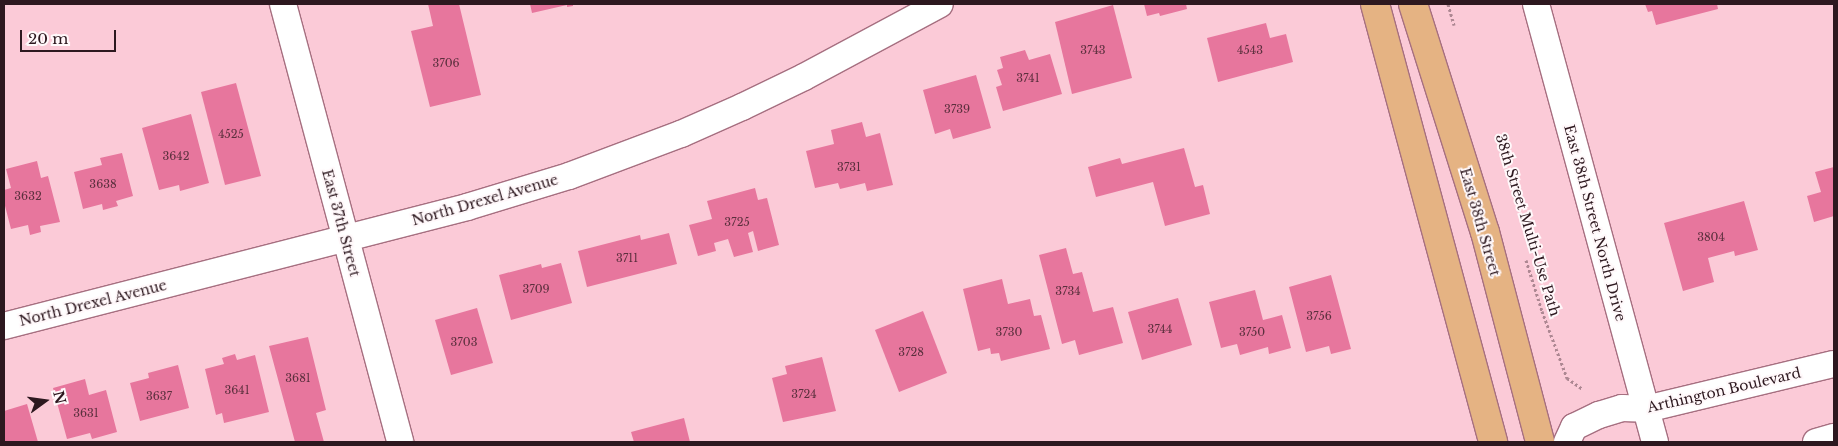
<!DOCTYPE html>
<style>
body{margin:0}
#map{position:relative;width:1838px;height:446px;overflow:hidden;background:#fbcad7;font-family:"Libre Baskerville",serif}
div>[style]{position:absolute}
.building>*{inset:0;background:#e7769d}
.path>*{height:3px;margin-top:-1.5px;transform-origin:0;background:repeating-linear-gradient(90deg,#ad8792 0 2.5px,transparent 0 5px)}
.roads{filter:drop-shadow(1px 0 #a66f80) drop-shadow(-1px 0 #a66f80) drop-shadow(0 1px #a66f80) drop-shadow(0 -1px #a66f80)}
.minor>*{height:26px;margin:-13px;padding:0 13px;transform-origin:13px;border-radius:13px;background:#fff}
.primary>*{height:28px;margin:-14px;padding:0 14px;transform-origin:14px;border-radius:14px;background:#e5b383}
span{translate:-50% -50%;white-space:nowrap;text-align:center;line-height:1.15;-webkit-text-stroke:4px #fff8fa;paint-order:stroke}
.number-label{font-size:11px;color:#5c303e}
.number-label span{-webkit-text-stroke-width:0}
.street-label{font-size:14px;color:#2d181f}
.frame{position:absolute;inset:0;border:5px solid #2d181f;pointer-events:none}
.north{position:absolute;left:20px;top:376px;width:50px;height:50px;-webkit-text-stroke:4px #fff8fa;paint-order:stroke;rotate:76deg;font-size:14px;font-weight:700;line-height:20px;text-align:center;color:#2d181f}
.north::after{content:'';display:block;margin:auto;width:18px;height:22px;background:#2d181f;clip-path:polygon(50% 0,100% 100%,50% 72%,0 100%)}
.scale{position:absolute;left:20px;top:30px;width:96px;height:22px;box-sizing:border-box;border:2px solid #2d181f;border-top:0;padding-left:6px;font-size:15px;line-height:18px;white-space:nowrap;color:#2d181f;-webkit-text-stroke:4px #fff8fa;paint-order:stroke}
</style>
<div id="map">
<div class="building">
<div style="clip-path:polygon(428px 4px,459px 4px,481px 95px,430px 107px,411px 31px,433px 26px)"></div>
<div style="clip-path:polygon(530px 4px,573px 4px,573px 6px,567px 7px,567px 5px,532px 13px)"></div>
<div style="clip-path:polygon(1144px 4px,1186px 4px,1187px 9px,1160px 16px,1159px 13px,1147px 16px)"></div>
<div style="clip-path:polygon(1645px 4px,1717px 4px,1718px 9px,1656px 25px,1652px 11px,1648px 12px)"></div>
<div style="clip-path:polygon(1113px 5px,1132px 78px,1072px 94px,1055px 22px)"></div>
<div style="clip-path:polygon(1266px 23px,1270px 38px,1286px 34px,1293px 62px,1218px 82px,1207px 38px)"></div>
<div style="clip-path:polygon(1025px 50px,1029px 60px,1050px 54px,1062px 94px,1003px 111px,996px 87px,1002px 85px,997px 70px,1003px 68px,1000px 57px)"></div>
<div style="clip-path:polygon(976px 75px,991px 128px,953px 139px,950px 129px,935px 134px,923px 90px)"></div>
<div style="clip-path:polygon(236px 83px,261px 176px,225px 185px,201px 92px)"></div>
<div style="clip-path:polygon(191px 114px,209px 183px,180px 191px,179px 185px,159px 190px,142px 128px)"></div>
<div style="clip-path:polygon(862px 122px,866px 137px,880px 133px,893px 185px,867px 191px,865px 183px,840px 189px,838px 183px,815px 188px,806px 151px,834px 144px,831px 130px)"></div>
<div style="clip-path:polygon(1184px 148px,1195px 187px,1203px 185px,1210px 214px,1165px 226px,1153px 182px,1096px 197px,1088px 167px,1120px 158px,1122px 164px)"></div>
<div style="clip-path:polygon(122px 153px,133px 196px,116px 201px,118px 206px,103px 210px,102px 204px,83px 209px,74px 172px,102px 165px,100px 158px)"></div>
<div style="clip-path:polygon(37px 161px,41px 178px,48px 176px,60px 222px,40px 226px,41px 232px,30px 235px,28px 225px,11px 229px,4px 202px,4px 190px,11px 188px,6px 169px)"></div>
<div style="clip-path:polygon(1834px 167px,1834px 216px,1814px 222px,1807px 196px,1821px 192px,1815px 172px)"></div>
<div style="clip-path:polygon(755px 188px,758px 200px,767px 198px,779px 245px,758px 251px,753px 231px,748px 233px,753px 252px,734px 257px,728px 239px,714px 243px,716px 251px,698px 256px,689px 225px,712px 219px,707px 201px)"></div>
<div style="clip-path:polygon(1744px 201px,1758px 250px,1735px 256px,1734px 251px,1708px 258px,1714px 282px,1683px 291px,1664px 223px)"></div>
<div style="clip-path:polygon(669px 233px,677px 264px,587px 287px,578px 251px,640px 235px,641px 240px)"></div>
<div style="clip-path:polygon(1066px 248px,1073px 274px,1082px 272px,1093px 312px,1113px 307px,1123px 343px,1079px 355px,1075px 340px,1062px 344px,1039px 255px)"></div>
<div style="clip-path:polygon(561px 263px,572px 303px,511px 320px,499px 275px,541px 264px,542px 268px)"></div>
<div style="clip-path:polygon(1331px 275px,1351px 349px,1331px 354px,1329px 346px,1306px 352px,1289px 287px)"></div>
<div style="clip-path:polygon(1002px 279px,1008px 304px,1030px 299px,1034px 316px,1041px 315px,1050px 349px,1001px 361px,999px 353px,991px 354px,990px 348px,978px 351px,963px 289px)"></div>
<div style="clip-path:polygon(1255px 290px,1263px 320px,1282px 315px,1291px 348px,1269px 354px,1268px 347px,1240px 355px,1237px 344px,1221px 348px,1209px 302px)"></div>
<div style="clip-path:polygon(1178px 298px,1192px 345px,1142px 360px,1128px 312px)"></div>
<div style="clip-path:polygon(477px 308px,493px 363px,451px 375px,435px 320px)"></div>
<div style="clip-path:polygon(923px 311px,947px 373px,899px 392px,875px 330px)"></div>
<div style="clip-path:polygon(308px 337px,326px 410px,316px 413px,324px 442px,295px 442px,269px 346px)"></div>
<div style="clip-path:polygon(235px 354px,237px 360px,255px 355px,269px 412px,224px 423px,222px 413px,216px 415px,205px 369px,224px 364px,222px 358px)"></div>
<div style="clip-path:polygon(822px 357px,836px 411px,783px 422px,772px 378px,787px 374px,785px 366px)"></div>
<div style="clip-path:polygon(178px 365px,189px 408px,140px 421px,130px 383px,149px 378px,148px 373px)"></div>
<div style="clip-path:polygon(85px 379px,89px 395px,106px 390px,117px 432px,92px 439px,90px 433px,67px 439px,53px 388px)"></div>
<div style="clip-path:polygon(27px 404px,38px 442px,4px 442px,4px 411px)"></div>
<div style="clip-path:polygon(684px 418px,690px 442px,634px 442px,631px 432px)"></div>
</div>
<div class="path">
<div style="left:1448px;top:4px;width:22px;rotate:74deg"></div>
<div style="left:1526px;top:260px;width:53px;rotate:72.6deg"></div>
<div style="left:1542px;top:311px;width:72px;rotate:69.5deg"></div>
<div style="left:1567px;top:378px;width:19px;rotate:35deg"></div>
</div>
<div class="roads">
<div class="minor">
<div style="left:283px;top:4px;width:453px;rotate:75deg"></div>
<div style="left:1536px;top:4px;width:454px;rotate:74.8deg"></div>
<div style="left:4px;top:326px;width:478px;rotate:-14.4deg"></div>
<div style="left:467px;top:207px;width:107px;rotate:-16.9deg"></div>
<div style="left:569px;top:176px;width:120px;rotate:-20.6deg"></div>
<div style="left:681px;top:134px;width:67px;rotate:-23.9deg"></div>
<div style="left:742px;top:107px;width:69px;rotate:-25.8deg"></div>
<div style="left:804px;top:77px;width:154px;rotate:-28.2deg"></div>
<div style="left:1567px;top:442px;width:17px;rotate:-65deg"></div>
<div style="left:1574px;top:427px;width:28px;rotate:-26deg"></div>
<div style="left:1599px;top:415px;width:24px;rotate:-17deg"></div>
<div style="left:1622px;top:408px;width:24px;rotate:2deg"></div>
<div style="left:1646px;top:409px;width:193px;rotate:-13.5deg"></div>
<div style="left:1816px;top:442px;width:19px;rotate:-16deg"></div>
</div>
<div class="primary">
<div style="left:1375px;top:4px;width:454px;rotate:74.9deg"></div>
<div style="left:1413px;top:4px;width:239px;rotate:72.5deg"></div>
<div style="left:1485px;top:232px;width:217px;rotate:75.3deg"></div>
</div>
</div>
<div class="number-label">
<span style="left:1093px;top:50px">3743</span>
<span style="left:1250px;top:50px">4543</span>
<span style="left:446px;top:63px">3706</span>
<span style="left:1028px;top:78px">3741</span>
<span style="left:957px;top:109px">3739</span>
<span style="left:231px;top:134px">4525</span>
<span style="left:176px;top:156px">3642</span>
<span style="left:849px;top:167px">3731</span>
<span style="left:103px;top:184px">3638</span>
<span style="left:28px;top:196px">3632</span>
<span style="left:737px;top:222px">3725</span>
<span style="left:1711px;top:237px">3804</span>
<span style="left:627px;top:258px">3711</span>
<span style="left:536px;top:289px">3709</span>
<span style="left:1068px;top:291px">3734</span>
<span style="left:1319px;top:316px">3756</span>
<span style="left:1160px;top:329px">3744</span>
<span style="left:1009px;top:332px">3730</span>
<span style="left:1252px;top:332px">3750</span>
<span style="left:464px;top:342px">3703</span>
<span style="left:911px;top:352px">3728</span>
<span style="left:298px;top:378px">3681</span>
<span style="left:237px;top:390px">3641</span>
<span style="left:804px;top:394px">3724</span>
<span style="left:159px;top:396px">3637</span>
<span style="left:86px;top:413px">3631</span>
</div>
<div class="street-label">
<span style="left:485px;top:200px;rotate:-16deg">North Drexel Avenue</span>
<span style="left:1480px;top:222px;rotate:74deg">East 38th Street</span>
<span style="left:341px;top:223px;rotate:75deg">East 37th Street</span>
<span style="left:1595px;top:223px;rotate:75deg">East 38th Street North Drive</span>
<span style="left:1528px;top:225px;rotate:73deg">38th Street Multi-Use Path</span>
<span style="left:93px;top:303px;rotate:-14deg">North Drexel Avenue</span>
<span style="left:1724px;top:390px;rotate:-13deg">Arthington Boulevard</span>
</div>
<div class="frame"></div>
<div class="north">N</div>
<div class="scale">20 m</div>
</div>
